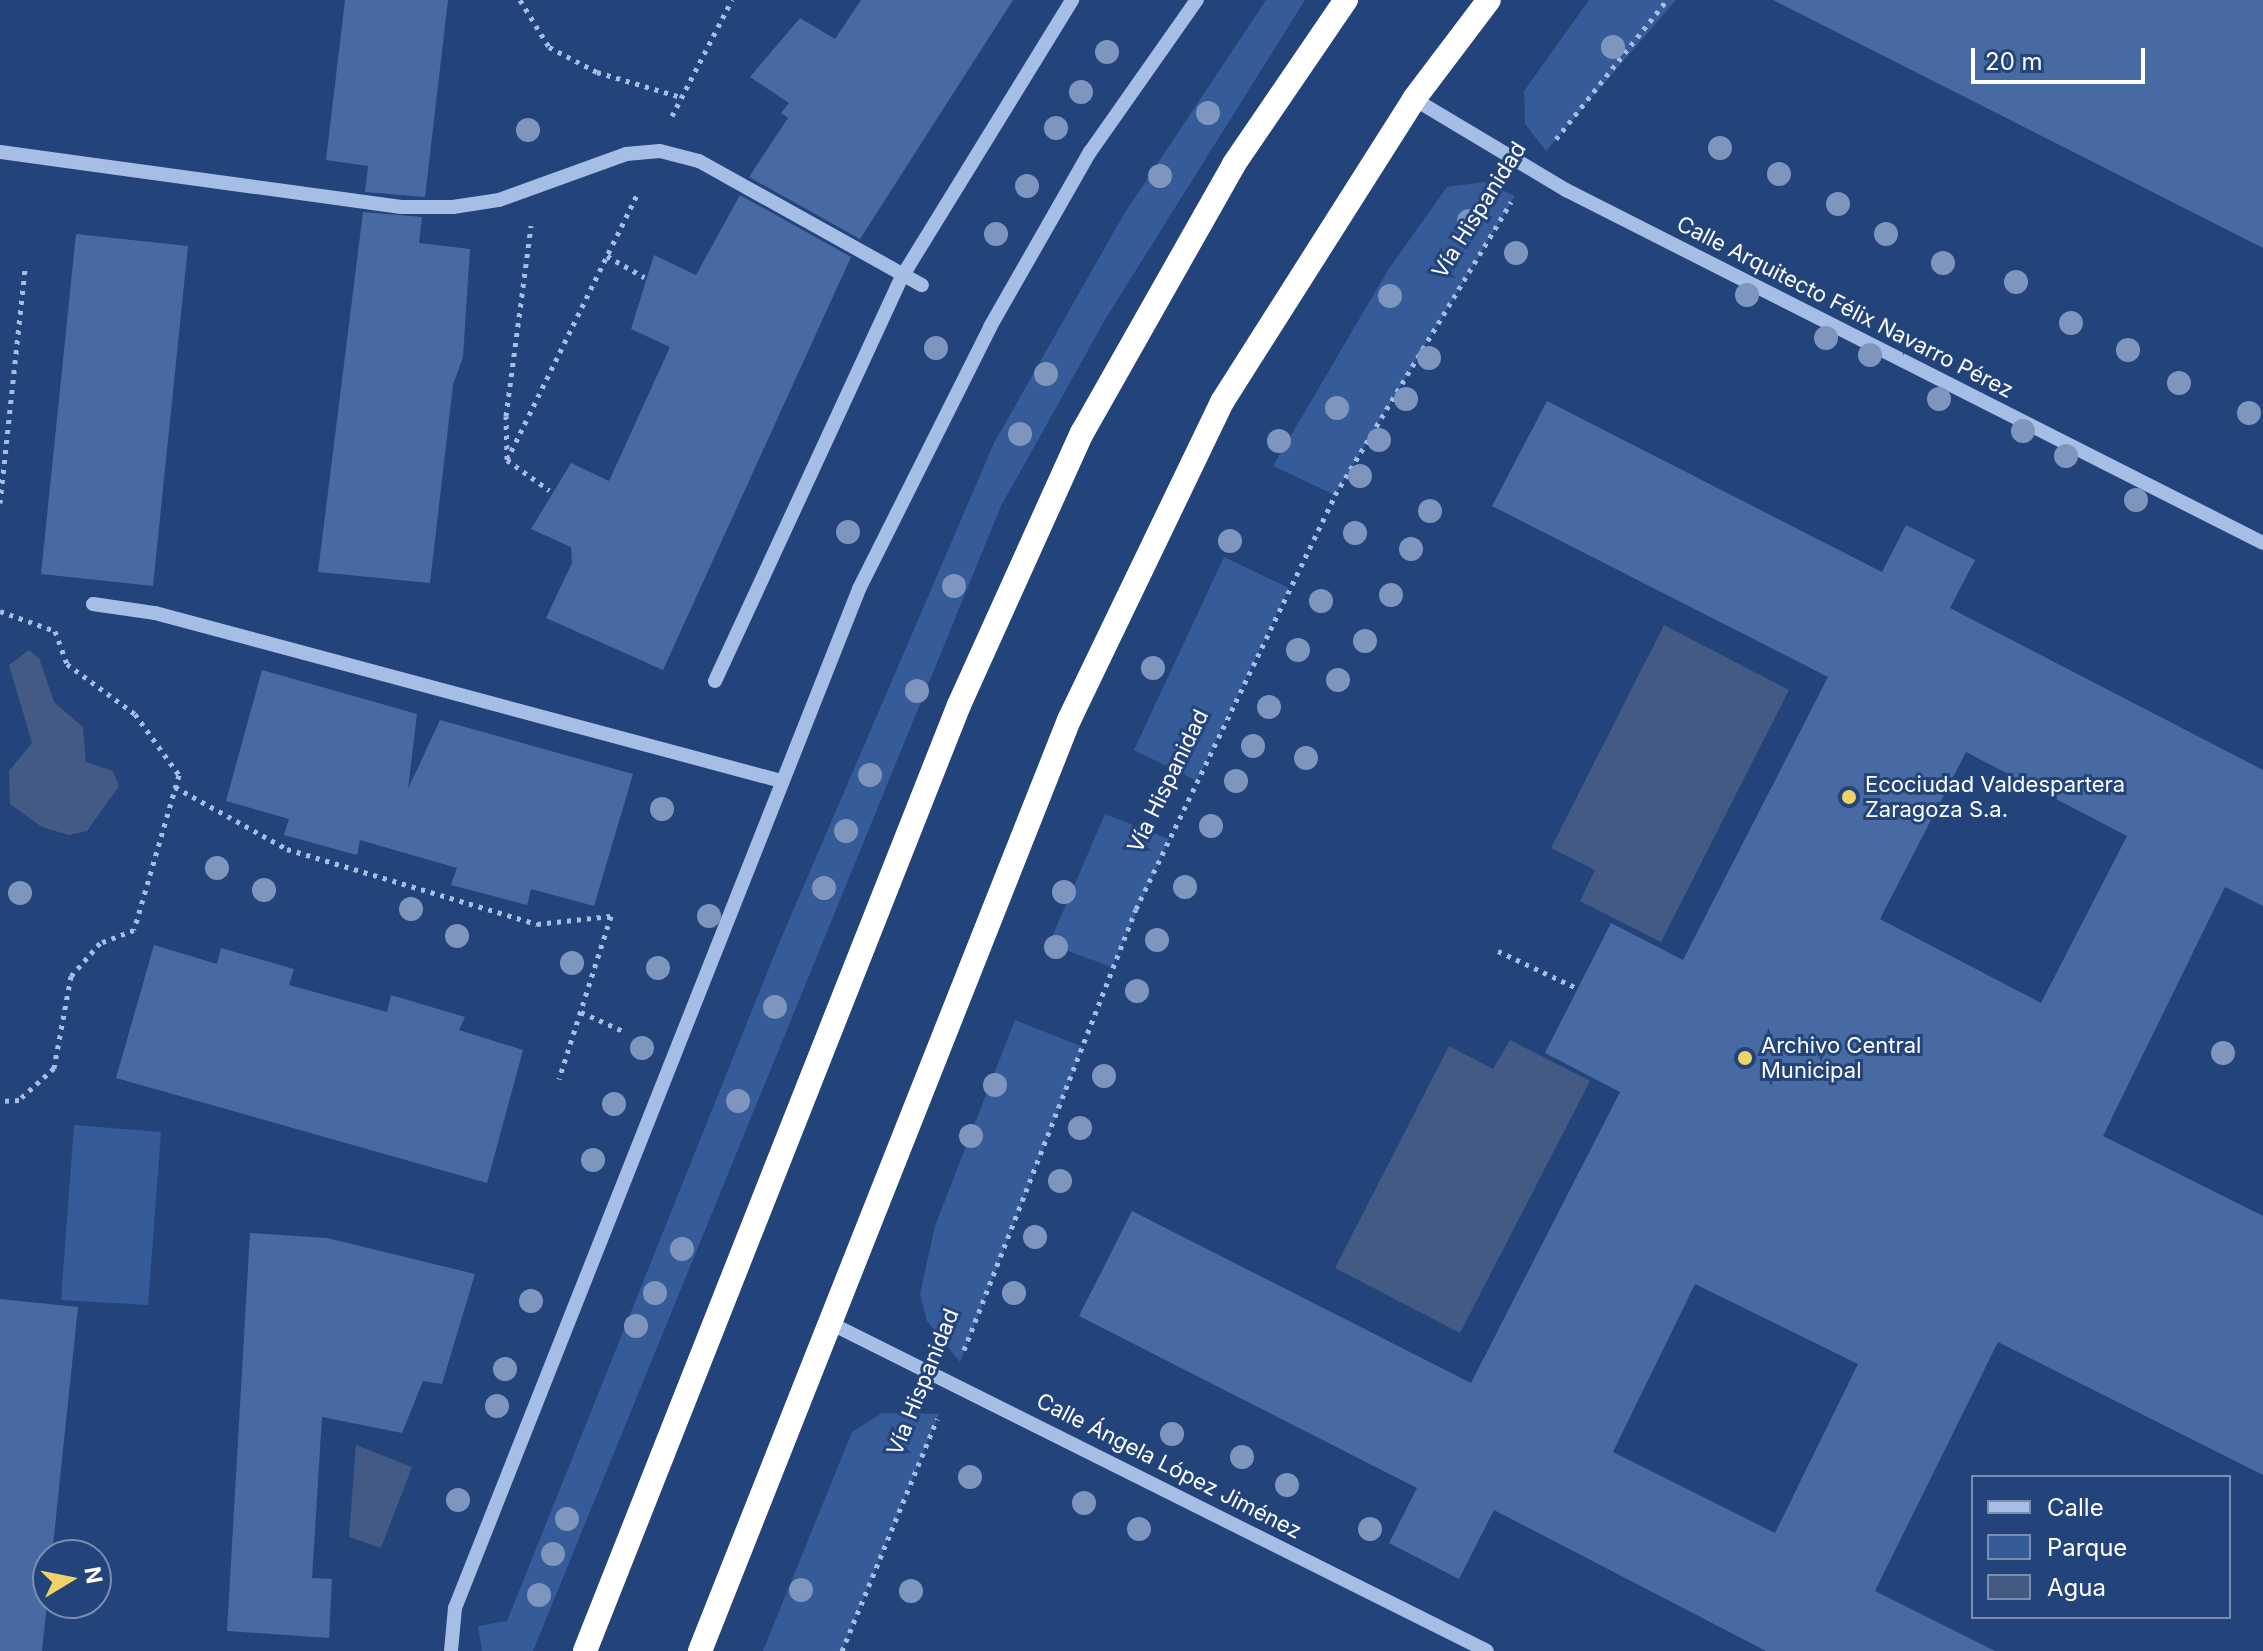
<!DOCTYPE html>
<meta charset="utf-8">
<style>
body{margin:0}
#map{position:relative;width:2263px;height:1651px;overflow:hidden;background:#23437b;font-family:Inter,sans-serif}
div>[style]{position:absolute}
.green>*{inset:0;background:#365b99}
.water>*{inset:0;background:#435b84}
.building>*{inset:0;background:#476aa2}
.path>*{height:5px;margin-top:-2.5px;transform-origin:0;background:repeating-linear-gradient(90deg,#a6bee5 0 4px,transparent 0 10px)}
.minor>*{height:14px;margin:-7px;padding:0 7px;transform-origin:7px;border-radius:7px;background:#a6bee5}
.highway>*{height:24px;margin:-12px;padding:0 12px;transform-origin:12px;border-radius:12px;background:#fff}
.trees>*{width:24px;height:24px;margin:-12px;border-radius:50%;background:#7e96be}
.dots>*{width:22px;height:22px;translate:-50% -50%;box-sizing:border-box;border:4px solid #23437b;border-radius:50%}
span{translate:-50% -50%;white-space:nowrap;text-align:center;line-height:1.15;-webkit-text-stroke:6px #23437b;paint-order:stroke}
.street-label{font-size:22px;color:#fff}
.poi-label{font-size:22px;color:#fff}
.left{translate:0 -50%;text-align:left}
.legend{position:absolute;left:1971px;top:1475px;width:260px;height:144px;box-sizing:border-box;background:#23437b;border:2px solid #7b8eb0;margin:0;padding:10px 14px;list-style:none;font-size:24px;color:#fff}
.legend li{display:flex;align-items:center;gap:16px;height:40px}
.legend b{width:40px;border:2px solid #7b8eb0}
.north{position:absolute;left:32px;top:1539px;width:80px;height:80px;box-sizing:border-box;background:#23437b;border:2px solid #7b8eb0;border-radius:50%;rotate:80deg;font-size:22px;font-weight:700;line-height:32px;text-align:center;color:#fff}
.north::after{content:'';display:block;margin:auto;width:28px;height:36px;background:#f0d368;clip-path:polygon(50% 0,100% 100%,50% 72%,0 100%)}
.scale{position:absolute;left:1971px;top:48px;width:174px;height:36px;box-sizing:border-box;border:4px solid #fff;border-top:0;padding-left:10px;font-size:24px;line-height:28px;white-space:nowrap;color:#fff;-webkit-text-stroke:6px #23437b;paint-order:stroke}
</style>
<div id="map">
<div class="green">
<div style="clip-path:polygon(1266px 0,1305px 0,1106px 318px,1001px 506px,533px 1651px,482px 1651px,478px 1626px,507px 1621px,777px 948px,994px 443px,1124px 214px)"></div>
<div style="clip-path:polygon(1589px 0,1676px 0,1546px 151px,1525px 124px,1524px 91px)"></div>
<div style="clip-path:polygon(1485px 182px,1515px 196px,1335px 495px,1273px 466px,1388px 270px,1447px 187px)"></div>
<div style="clip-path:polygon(1224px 557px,1289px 588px,1197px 781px,1134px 750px)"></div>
<div style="clip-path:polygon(1105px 814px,1169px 839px,1112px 967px,1049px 944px)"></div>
<div style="clip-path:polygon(1015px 1020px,1083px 1047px,960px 1362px,927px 1321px,920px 1294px,935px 1226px)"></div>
<div style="clip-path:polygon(74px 1125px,161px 1132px,148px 1305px,61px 1300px)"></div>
<div style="clip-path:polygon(882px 1413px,939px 1414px,842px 1651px,763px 1651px,852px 1432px)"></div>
</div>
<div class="water">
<div style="clip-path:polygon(1664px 625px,1789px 690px,1661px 942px,1580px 901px,1595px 870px,1551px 848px)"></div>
<div style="clip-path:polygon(29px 650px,39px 658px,54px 702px,83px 727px,86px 762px,113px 771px,119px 786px,87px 831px,69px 835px,42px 827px,10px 804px,9px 771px,32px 743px,9px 665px)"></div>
<div style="clip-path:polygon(1510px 1040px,1590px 1081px,1460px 1333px,1335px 1268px,1449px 1046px,1493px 1069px)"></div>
<div style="clip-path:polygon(356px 1445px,412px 1467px,381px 1548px,349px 1537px)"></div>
</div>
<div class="building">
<div style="clip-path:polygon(345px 0,448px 0,425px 197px,365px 192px,368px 166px,326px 160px)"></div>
<div style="clip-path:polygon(861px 0,1013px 0,860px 239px,749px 177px,788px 118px,781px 113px,789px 103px,750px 77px,800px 18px,835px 39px)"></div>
<div style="clip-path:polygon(1773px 0,2263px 0,2263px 248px)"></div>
<div style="clip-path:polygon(740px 195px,851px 257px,663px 670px,546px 618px,572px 563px,571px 547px,531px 529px,571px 463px,609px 481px,670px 347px,631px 329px,654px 255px,696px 275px)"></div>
<div style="clip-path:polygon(363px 212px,422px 217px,419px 243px,470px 249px,463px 357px,453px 385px,430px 583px,318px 572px)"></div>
<div style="clip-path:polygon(76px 234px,188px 246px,153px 586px,41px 574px)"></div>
<div style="clip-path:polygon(evenodd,1547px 401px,1882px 572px,1906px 525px,1975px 560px,1950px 608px,2263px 770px,2263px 906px,2225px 887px,2103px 1136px,2263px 1216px,2263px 1475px,1998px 1342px,1875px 1591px,1995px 1651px,1766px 1651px,1494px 1510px,1459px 1579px,1389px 1543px,1417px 1488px,1079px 1316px,1132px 1211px,1471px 1383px,1620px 1092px,1545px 1053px,1611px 923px,1683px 960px,1828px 677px,1492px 506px,1547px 401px,1966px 752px,2127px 836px,2041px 1003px,1880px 919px,1966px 752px,1547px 401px,1695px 1284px,1858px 1364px,1775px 1533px,1613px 1452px,1695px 1284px)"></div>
<div style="clip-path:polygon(262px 670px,417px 714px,408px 789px,440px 720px,633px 774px,594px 906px,531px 889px,527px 905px,451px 885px,457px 868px,360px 840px,357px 855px,284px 835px,289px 819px,226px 801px)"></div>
<div style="clip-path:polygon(154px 945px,217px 964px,221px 948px,294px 969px,289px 985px,387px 1012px,391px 995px,465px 1017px,459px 1030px,523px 1050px,487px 1183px,116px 1078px)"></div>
<div style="clip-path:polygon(250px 1233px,327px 1238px,475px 1274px,442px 1384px,423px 1381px,402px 1433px,322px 1417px,312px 1578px,332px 1579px,329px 1638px,227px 1631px)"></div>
<div style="clip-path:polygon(0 1299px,78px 1307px,42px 1651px,0 1651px)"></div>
</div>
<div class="path">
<div style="left:520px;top:0;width:55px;rotate:58.3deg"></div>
<div style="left:549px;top:47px;width:54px;rotate:27.5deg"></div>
<div style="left:597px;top:72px;width:88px;rotate:16.6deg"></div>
<div style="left:672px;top:116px;width:131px;rotate:-62.7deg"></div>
<div style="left:1556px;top:139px;width:178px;rotate:-51.4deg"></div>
<div style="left:607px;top:256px;width:43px;rotate:29.6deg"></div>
<div style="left:507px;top:459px;width:43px;rotate:-91.3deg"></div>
<div style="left:506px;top:416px;width:192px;rotate:-82.5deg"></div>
<div style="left:507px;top:460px;width:300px;rotate:-63.9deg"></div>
<div style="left:507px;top:460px;width:52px;rotate:35.5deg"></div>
<div style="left:0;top:503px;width:235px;rotate:-83.9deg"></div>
<div style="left:0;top:611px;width:59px;rotate:20deg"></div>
<div style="left:55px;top:631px;width:35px;rotate:70deg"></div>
<div style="left:67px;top:664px;width:84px;rotate:36.3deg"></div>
<div style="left:135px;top:714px;width:75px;rotate:54.2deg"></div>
<div style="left:179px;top:775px;width:161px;rotate:106.2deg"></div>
<div style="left:134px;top:930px;width:36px;rotate:159deg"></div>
<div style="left:100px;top:943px;width:44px;rotate:131.3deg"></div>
<div style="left:71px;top:976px;width:94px;rotate:100.5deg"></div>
<div style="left:54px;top:1068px;width:47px;rotate:137.6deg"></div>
<div style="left:19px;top:1100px;width:19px;rotate:177deg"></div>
<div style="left:175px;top:787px;width:128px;rotate:29deg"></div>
<div style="left:287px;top:849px;width:261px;rotate:16.7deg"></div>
<div style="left:537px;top:924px;width:74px;rotate:-6.2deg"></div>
<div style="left:611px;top:916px;width:171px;rotate:107.7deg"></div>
<div style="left:1498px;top:951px;width:87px;rotate:25.1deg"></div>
<div style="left:581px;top:1012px;width:48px;rotate:24.4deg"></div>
<div style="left:964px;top:1350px;width:473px;rotate:-68.7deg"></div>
<div style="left:1136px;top:909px;width:459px;rotate:-64.3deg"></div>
<div style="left:1335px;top:495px;width:342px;rotate:-59deg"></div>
<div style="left:842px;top:1651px;width:251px;rotate:-67.7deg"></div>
</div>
<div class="minor">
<div style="left:1414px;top:99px;width:177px;rotate:30.9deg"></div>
<div style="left:1566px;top:190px;width:781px;rotate:26.86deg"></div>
<div style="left:0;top:152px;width:405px;rotate:7.8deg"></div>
<div style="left:401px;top:207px;width:52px"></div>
<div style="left:453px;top:207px;width:47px;rotate:-8.7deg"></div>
<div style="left:499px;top:200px;width:135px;rotate:-19.9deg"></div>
<div style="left:626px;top:154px;width:34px;rotate:-5deg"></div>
<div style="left:660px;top:151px;width:40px;rotate:14.4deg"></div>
<div style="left:699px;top:161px;width:255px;rotate:29.1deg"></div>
<div style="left:93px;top:604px;width:63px;rotate:8.3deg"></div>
<div style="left:155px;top:613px;width:648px;rotate:15.02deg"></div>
<div style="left:715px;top:681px;width:447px;rotate:-65.2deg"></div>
<div style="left:903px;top:275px;width:323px;rotate:-58.4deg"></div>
<div style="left:830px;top:1323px;width:734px;rotate:26.53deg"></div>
<div style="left:451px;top:1651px;width:43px;rotate:-84.7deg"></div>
<div style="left:455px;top:1608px;width:1096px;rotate:-68.37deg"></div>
<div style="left:859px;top:589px;width:293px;rotate:-63.4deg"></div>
<div style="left:990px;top:327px;width:202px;rotate:-60.3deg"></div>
<div style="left:1090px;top:152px;width:186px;rotate:-54.9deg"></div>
</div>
<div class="highway">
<div style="left:585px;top:1651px;width:1017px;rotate:-68.43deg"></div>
<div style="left:959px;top:705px;width:299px;rotate:-65.7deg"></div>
<div style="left:1082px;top:433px;width:309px;rotate:-60.5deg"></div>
<div style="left:1234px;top:164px;width:199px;rotate:-55.7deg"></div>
<div style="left:700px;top:1651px;width:1001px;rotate:-68.38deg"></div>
<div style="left:1069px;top:720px;width:353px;rotate:-64.3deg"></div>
<div style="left:1222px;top:402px;width:359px;rotate:-57.6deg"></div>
<div style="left:1414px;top:99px;width:124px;rotate:-52.9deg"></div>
</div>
<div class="trees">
<div style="left:1613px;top:47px"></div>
<div style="left:1107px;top:52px"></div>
<div style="left:1081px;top:92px"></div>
<div style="left:1208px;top:113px"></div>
<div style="left:1056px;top:128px"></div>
<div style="left:528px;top:130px"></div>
<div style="left:1720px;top:148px"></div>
<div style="left:1779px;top:174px"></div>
<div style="left:1160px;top:176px"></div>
<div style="left:1027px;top:186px"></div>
<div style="left:1838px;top:204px"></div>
<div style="left:1469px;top:221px"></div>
<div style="left:996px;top:234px"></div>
<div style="left:1886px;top:234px"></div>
<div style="left:1516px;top:253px"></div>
<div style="left:1943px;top:263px"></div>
<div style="left:2016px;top:282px"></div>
<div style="left:1747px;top:295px"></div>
<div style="left:1390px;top:296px"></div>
<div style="left:2071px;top:323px"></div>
<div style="left:1826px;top:338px"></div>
<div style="left:936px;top:348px"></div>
<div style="left:2128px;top:350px"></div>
<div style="left:1870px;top:355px"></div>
<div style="left:1429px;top:358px"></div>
<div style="left:1046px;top:374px"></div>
<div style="left:2179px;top:383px"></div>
<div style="left:1406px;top:399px"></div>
<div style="left:1939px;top:399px"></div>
<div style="left:1337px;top:408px"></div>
<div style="left:2249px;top:413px"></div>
<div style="left:2023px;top:431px"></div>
<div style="left:1020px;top:434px"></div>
<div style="left:1379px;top:440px"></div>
<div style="left:1279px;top:441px"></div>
<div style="left:2066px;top:456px"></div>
<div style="left:1360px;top:476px"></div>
<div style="left:2136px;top:500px"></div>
<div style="left:1430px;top:511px"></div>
<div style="left:848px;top:532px"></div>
<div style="left:1355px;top:533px"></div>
<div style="left:1230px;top:541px"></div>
<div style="left:1411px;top:549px"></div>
<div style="left:954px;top:586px"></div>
<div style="left:1391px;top:595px"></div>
<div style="left:1321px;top:601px"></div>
<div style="left:1365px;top:641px"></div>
<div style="left:1298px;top:650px"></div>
<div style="left:1153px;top:668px"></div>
<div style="left:1338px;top:680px"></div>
<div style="left:917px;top:691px"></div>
<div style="left:1269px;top:707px"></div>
<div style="left:1253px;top:746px"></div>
<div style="left:1306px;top:758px"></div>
<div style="left:870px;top:775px"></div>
<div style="left:1236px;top:781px"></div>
<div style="left:662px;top:809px"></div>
<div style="left:1211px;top:826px"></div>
<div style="left:846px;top:831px"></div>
<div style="left:217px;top:868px"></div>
<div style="left:1185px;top:887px"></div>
<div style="left:824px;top:888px"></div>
<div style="left:264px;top:890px"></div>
<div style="left:1064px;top:892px"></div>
<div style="left:20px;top:893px"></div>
<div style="left:411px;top:909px"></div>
<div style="left:709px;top:916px"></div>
<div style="left:457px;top:936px"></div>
<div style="left:1157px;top:940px"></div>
<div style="left:1056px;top:947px"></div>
<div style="left:572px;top:963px"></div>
<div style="left:658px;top:968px"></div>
<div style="left:1137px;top:991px"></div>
<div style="left:775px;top:1007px"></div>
<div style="left:642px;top:1048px"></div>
<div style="left:2223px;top:1053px"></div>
<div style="left:1104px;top:1076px"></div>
<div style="left:995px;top:1085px"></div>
<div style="left:738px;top:1101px"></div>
<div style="left:614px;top:1104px"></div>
<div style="left:1080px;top:1128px"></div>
<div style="left:971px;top:1136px"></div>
<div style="left:593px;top:1160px"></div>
<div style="left:1060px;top:1181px"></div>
<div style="left:1035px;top:1237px"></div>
<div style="left:682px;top:1249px"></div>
<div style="left:655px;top:1293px"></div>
<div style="left:1014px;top:1293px"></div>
<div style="left:531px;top:1301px"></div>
<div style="left:636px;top:1326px"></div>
<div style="left:505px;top:1369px"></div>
<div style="left:497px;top:1406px"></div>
<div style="left:1172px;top:1434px"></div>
<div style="left:1242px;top:1457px"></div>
<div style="left:970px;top:1477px"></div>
<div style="left:1287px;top:1485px"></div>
<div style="left:458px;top:1500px"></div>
<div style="left:1084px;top:1503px"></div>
<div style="left:567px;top:1519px"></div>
<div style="left:1139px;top:1529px"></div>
<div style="left:1370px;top:1529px"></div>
<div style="left:553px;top:1554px"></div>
<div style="left:801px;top:1590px"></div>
<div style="left:911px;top:1591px"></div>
<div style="left:539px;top:1595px"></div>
</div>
<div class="dots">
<div style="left:1849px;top:797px;background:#f0d368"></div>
<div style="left:1745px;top:1058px;background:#f0d368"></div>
</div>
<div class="street-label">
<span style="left:1479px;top:210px;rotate:-58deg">Vía Hispanidad</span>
<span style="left:1845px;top:307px;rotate:27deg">Calle Arquitecto Félix Navarro Pérez</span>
<span style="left:1168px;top:781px;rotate:-64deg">Vía Hispanidad</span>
<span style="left:923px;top:1382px;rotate:-68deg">Vía Hispanidad</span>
<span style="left:1169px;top:1466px;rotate:27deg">Calle Ángela López Jiménez</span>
</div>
<div class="poi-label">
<span class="left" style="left:1865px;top:797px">Ecociudad Valdespartera<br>Zaragoza S.a.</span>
<span class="left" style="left:1761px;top:1058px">Archivo Central<br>Municipal</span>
</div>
<ul class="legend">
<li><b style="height:10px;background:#a6bee5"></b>Calle</li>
<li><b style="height:22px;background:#365b99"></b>Parque</li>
<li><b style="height:22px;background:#435b84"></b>Agua</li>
</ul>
<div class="north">N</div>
<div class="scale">20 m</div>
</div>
